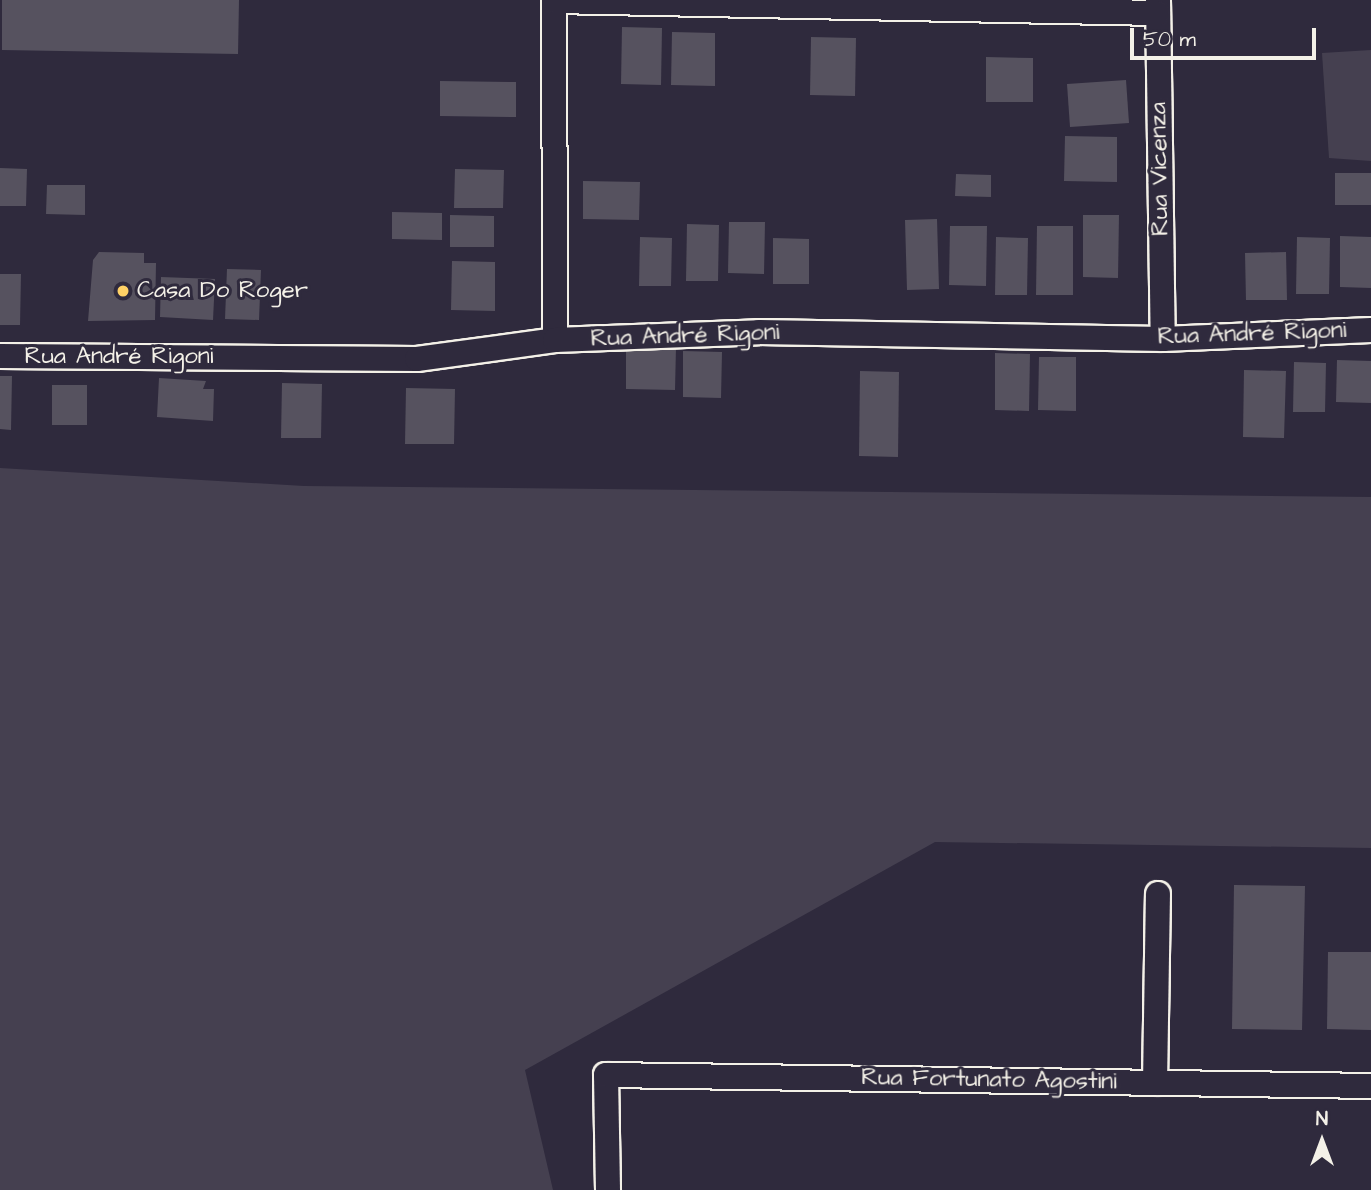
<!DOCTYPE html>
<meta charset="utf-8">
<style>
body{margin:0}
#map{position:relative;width:1371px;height:1190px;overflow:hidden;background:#2f2a3d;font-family:"Architects Daughter",sans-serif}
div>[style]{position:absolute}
.green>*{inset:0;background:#454050}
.building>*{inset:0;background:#56525f}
.roads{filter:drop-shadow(2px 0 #f4f1e8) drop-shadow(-2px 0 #f4f1e8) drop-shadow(0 2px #f4f1e8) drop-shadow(0 -2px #f4f1e8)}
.street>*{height:24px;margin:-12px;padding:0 12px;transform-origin:12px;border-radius:12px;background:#2f2a3d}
.dots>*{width:19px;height:19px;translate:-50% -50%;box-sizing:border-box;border:4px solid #2f2a3d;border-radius:50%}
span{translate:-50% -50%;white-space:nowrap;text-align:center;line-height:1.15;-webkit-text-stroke:6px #2f2a3d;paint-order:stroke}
.street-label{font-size:24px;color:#f4f1e8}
.poi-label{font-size:24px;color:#f4f1e8}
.left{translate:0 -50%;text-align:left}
.north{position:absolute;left:1287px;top:1106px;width:70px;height:70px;-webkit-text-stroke:5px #2f2a3d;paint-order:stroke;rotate:0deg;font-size:19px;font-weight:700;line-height:28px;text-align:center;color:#f4f1e8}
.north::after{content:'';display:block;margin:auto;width:24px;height:32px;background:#f4f1e8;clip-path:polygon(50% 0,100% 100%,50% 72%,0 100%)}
.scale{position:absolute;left:1130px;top:28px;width:186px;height:32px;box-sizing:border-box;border:4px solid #f4f1e8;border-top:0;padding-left:9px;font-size:21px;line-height:24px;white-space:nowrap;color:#f4f1e8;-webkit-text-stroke:5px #2f2a3d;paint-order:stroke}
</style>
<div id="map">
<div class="green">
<div style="clip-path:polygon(1371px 50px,1371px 161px,1329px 158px,1322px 53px)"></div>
<div style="clip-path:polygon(0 468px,304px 486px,1371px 497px,1371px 848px,935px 842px,525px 1070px,553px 1190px,0 1190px)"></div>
</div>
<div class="building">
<div style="clip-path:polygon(2px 0,239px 0,238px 54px,2px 50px)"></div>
<div style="clip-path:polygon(622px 27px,662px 28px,661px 85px,621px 84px)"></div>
<div style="clip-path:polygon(672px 32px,715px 33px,715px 86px,671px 85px)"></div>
<div style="clip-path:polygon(811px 37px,856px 38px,855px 96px,810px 95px)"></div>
<div style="clip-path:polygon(986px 57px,1033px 58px,1033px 102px,986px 102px)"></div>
<div style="clip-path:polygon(1126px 80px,1129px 123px,1070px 127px,1067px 84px)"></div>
<div style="clip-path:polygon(440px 81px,516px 82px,516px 117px,440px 116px)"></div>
<div style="clip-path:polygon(1065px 136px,1117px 137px,1117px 182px,1064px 181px)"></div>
<div style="clip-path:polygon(0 168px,27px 169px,26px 206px,0 206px)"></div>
<div style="clip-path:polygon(455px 169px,504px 170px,503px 208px,454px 208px)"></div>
<div style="clip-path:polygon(1335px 173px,1371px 173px,1371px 205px,1335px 205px)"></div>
<div style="clip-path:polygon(956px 174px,991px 175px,991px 197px,955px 196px)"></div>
<div style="clip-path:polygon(583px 181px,640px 182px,639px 220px,583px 219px)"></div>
<div style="clip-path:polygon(47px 185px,85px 185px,85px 215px,46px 214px)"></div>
<div style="clip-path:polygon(392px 212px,442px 213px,442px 240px,392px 239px)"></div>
<div style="clip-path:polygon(450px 215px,494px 216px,494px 247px,450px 247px)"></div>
<div style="clip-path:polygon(1083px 215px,1119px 215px,1118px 278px,1083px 277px)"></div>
<div style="clip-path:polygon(937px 219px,939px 289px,907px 290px,905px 220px)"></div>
<div style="clip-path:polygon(729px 222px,765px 222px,764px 274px,728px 273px)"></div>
<div style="clip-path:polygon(687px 224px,719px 225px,718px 281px,686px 281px)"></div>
<div style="clip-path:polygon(950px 226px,987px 226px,986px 286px,949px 285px)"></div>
<div style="clip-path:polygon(1037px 226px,1073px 226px,1073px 295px,1036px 295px)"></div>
<div style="clip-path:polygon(1340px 236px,1371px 237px,1371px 288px,1340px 287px)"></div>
<div style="clip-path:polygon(640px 237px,672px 238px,671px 286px,639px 286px)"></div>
<div style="clip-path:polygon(996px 237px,1028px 238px,1027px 295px,995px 295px)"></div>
<div style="clip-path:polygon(1297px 237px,1330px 238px,1329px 294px,1296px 294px)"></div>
<div style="clip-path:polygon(773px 238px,809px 239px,809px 284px,773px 284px)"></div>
<div style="clip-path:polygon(99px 252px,144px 253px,144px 263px,156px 263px,155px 320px,88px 321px,93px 260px)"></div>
<div style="clip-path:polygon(1286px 252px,1287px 300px,1246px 300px,1245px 253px)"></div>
<div style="clip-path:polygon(452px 261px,495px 262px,495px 311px,451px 310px)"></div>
<div style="clip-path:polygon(227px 269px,261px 270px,259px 320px,225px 319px)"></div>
<div style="clip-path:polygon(0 274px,21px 274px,20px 325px,0 325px)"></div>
<div style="clip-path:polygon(161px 277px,215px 279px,213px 320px,160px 317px)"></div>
<div style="clip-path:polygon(626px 346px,676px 347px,675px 390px,626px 389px)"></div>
<div style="clip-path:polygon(683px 351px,722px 352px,721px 398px,683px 397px)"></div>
<div style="clip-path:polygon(995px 353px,1030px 354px,1029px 411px,995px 410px)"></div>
<div style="clip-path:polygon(1039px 357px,1076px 357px,1076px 411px,1038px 410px)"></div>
<div style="clip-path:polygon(1337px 360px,1371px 361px,1371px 403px,1336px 402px)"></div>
<div style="clip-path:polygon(1294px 362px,1326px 363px,1325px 412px,1293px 412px)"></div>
<div style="clip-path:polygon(1244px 370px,1286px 371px,1284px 438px,1243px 437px)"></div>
<div style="clip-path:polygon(860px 371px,899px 372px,898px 457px,859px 456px)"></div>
<div style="clip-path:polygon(0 376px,12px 376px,11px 430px,0 429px)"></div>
<div style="clip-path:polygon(159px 378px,206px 381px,203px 389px,214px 389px,213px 421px,157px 417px)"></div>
<div style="clip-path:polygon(282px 383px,322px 384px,321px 438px,281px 438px)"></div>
<div style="clip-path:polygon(52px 385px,87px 385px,87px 425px,52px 425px)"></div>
<div style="clip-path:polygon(406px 388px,455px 389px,454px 444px,405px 444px)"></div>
<div style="clip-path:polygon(1234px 885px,1305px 886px,1302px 1030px,1232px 1029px)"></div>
<div style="clip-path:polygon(1328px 952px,1371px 952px,1371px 1030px,1327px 1029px)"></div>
</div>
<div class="roads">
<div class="street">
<div style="left:554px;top:0;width:340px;rotate:89.8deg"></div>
<div style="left:1158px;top:0;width:339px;rotate:89.2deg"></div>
<div style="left:554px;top:1px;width:604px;rotate:1.14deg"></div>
<div style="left:0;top:356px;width:417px;rotate:0.4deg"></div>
<div style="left:417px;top:359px;width:139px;rotate:-7.8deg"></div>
<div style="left:555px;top:340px;width:204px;rotate:-2.2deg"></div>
<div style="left:759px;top:332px;width:404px;rotate:1deg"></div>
<div style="left:1163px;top:339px;width:208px;rotate:-2.5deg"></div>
<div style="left:1155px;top:1083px;width:189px;rotate:-89.1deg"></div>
<div style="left:608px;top:1190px;width:115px;rotate:-91deg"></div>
<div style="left:606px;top:1075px;width:765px;rotate:0.82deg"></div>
</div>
</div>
<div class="dots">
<div style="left:123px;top:291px;background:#ffd166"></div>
</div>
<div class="street-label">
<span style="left:1160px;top:169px;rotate:-91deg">Rua Vicenza</span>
<span style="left:1252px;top:334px;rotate:-2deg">Rua André Rigoni</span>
<span style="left:685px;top:336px;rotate:-2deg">Rua André Rigoni</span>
<span style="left:119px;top:357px">Rua André Rigoni</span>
<span style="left:989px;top:1080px;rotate:1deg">Rua Fortunato Agostini</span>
</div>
<div class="poi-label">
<span class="left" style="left:137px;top:291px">Casa Do Roger</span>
</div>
<div class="north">N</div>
<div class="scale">50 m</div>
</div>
